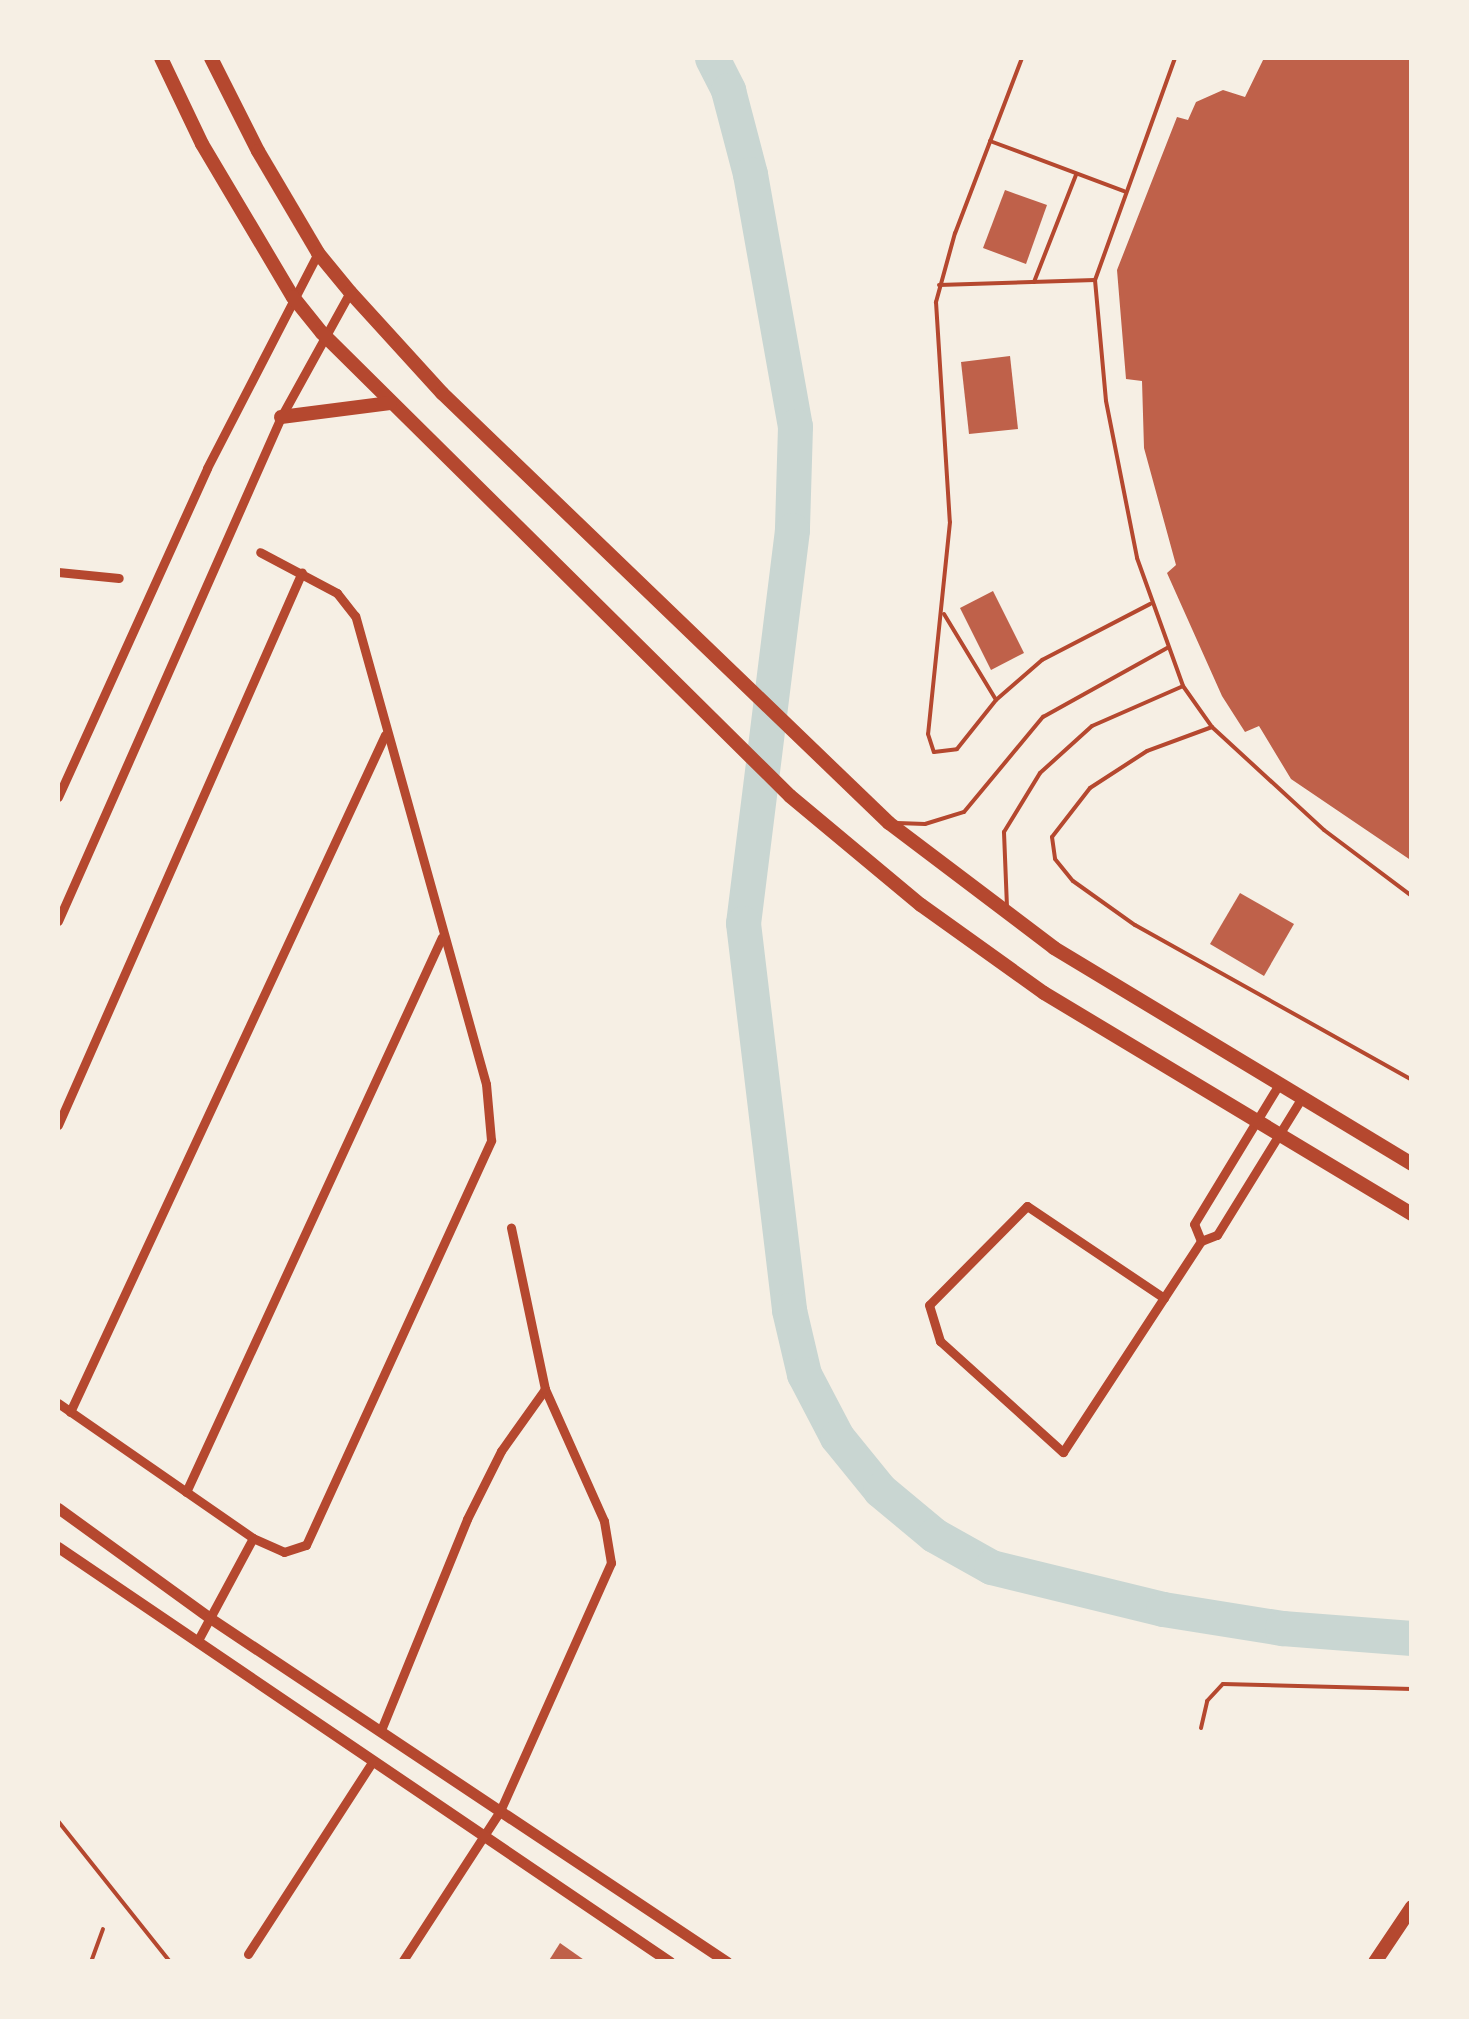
<!DOCTYPE html>
<style>
body{margin:0}
#map{position:relative;width:1469px;height:2019px;overflow:hidden;background:#f6efe4;font-family:"Public Sans",sans-serif}
div>[style]{position:absolute}
.river>*{height:35px;margin:-17.5px;padding:0 17.5px;transform-origin:17.5px;border-radius:17.5px;background:#c9d6d2}
.building>*{inset:0;background:#bf614a}
.path>*{height:4px;margin:-2px;padding:0 2px;transform-origin:2px;border-radius:2px;background:#b5482f}
.service>*{height:4px;margin:-2px;padding:0 2px;transform-origin:2px;border-radius:2px;background:#b5482f}
.minor>*{height:9px;margin:-4.5px;padding:0 4.5px;transform-origin:4.5px;border-radius:4.5px;background:#b5482f}
.tertiary>*{height:11px;margin:-5.5px;padding:0 5.5px;transform-origin:5.5px;border-radius:5.5px;background:#b5482f}
.primary>*{height:14px;margin:-7px;padding:0 7px;transform-origin:7px;border-radius:7px;background:#b5482f}
span{translate:-50% -50%;white-space:nowrap;text-align:center;line-height:1.15;-webkit-text-stroke:9px #f6efe4;paint-order:stroke}
.frame{position:absolute;inset:0;border:60px solid #f6efe4;pointer-events:none}
</style>
<div id="map">
<div class="river">
<div style="left:712px;top:58px;width:36px;rotate:63deg"></div>
<div style="left:728px;top:90px;width:87px;rotate:75.3deg"></div>
<div style="left:750px;top:174px;width:256px;rotate:79.9deg"></div>
<div style="left:795px;top:426px;width:104px;rotate:91.7deg"></div>
<div style="left:792px;top:530px;width:396px;rotate:97.1deg"></div>
<div style="left:743px;top:923px;width:390px;rotate:83.2deg"></div>
<div style="left:789px;top:1310px;width:66px;rotate:76.8deg"></div>
<div style="left:804px;top:1374px;width:71px;rotate:62.4deg"></div>
<div style="left:837px;top:1437px;width:68px;rotate:50.9deg"></div>
<div style="left:880px;top:1490px;width:70px;rotate:39.8deg"></div>
<div style="left:934px;top:1535px;width:65px;rotate:29.3deg"></div>
<div style="left:991px;top:1567px;width:177px;rotate:13.7deg"></div>
<div style="left:1163px;top:1609px;width:121px;rotate:9.1deg"></div>
<div style="left:1282px;top:1628px;width:130px;rotate:4.4deg"></div>
</div>
<div class="building">
<div style="clip-path:polygon(1264px 58px,1412px 58px,1412px 861px,1291px 779px,1259px 726px,1245px 732px,1222px 696px,1167px 573px,1176px 565px,1144px 448px,1142px 381px,1126px 379px,1117px 270px,1177px 117px,1188px 120px,1196px 102px,1223px 90px,1245px 97px)"></div>
<div style="clip-path:polygon(1005px 190px,1047px 205px,1026px 264px,983px 248px)"></div>
<div style="clip-path:polygon(1010px 356px,1018px 429px,969px 434px,961px 362px)"></div>
<div style="clip-path:polygon(993px 591px,1024px 653px,991px 670px,960px 608px)"></div>
<div style="clip-path:polygon(1240px 893px,1294px 924px,1264px 976px,1210px 944px)"></div>
<div style="clip-path:polygon(560px 1943px,587px 1962px,548px 1962px)"></div>
</div>
<div class="path">
<div style="left:58px;top:1821px;width:180px;rotate:51.5deg"></div>
<div style="left:91px;top:1962px;width:35px;rotate:-70deg"></div>
</div>
<div class="service">
<div style="left:1022px;top:58px;width:187px;rotate:110.9deg"></div>
<div style="left:955px;top:233px;width:72px;rotate:105.4deg"></div>
<div style="left:936px;top:302px;width:220px;rotate:86.4deg"></div>
<div style="left:950px;top:522px;width:213px;rotate:95.9deg"></div>
<div style="left:928px;top:734px;width:19px;rotate:72deg"></div>
<div style="left:934px;top:752px;width:23px;rotate:-7deg"></div>
<div style="left:957px;top:749px;width:63px;rotate:-51.5deg"></div>
<div style="left:996px;top:700px;width:61px;rotate:-41deg"></div>
<div style="left:1042px;top:660px;width:122px;rotate:-27.4deg"></div>
<div style="left:1175px;top:58px;width:236px;rotate:109.8deg"></div>
<div style="left:1095px;top:280px;width:121px;rotate:84.8deg"></div>
<div style="left:1106px;top:401px;width:160px;rotate:78.8deg"></div>
<div style="left:1137px;top:558px;width:136px;rotate:70.2deg"></div>
<div style="left:1183px;top:686px;width:50px;rotate:54.7deg"></div>
<div style="left:1212px;top:727px;width:152px;rotate:42.6deg"></div>
<div style="left:1324px;top:830px;width:110px;rotate:36.9deg"></div>
<div style="left:990px;top:141px;width:143px;rotate:20.5deg"></div>
<div style="left:1034px;top:282px;width:115px;rotate:-68.6deg"></div>
<div style="left:939px;top:285px;width:156px;rotate:-1.8deg"></div>
<div style="left:944px;top:614px;width:100px;rotate:58.8deg"></div>
<div style="left:1212px;top:727px;width:69px;rotate:159.7deg"></div>
<div style="left:1147px;top:751px;width:68px;rotate:147deg"></div>
<div style="left:1090px;top:788px;width:62px;rotate:127.8deg"></div>
<div style="left:1052px;top:837px;width:22px;rotate:82deg"></div>
<div style="left:1055px;top:859px;width:28px;rotate:51deg"></div>
<div style="left:1073px;top:881px;width:76px;rotate:35.4deg"></div>
<div style="left:1135px;top:925px;width:317px;rotate:29.2deg"></div>
<div style="left:897px;top:823px;width:28px;rotate:2deg"></div>
<div style="left:925px;top:824px;width:41px;rotate:-17.1deg"></div>
<div style="left:964px;top:812px;width:124px;rotate:-50.3deg"></div>
<div style="left:1043px;top:717px;width:142px;rotate:-29.1deg"></div>
<div style="left:1007px;top:907px;width:75px;rotate:-92.3deg"></div>
<div style="left:1004px;top:832px;width:69px;rotate:-58.6deg"></div>
<div style="left:1040px;top:773px;width:70px;rotate:-42.1deg"></div>
<div style="left:1092px;top:726px;width:99px;rotate:-23.7deg"></div>
<div style="left:1201px;top:1728px;width:28px;rotate:-77deg"></div>
<div style="left:1207px;top:1701px;width:23px;rotate:-47deg"></div>
<div style="left:1223px;top:1684px;width:189px;rotate:1.5deg"></div>
</div>
<div class="minor">
<div style="left:58px;top:572px;width:61px;rotate:5.6deg"></div>
<div style="left:58px;top:797px;width:361px;rotate:-65.6deg"></div>
<div style="left:207px;top:468px;width:242px;rotate:-62.7deg"></div>
<div style="left:58px;top:921px;width:551px;rotate:-66.13deg"></div>
<div style="left:281px;top:417px;width:143px;rotate:-61.1deg"></div>
<div style="left:58px;top:1125px;width:604px;rotate:-66.19deg"></div>
<div style="left:1201px;top:1241px;width:18px;rotate:-112deg"></div>
<div style="left:1194px;top:1224px;width:162px;rotate:-58.7deg"></div>
<div style="left:1201px;top:1241px;width:17px;rotate:-21deg"></div>
<div style="left:1217px;top:1235px;width:160px;rotate:-58.3deg"></div>
<div style="left:1164px;top:1298px;width:165px;rotate:-146.1deg"></div>
<div style="left:1027px;top:1206px;width:139px;rotate:134.7deg"></div>
<div style="left:929px;top:1305px;width:38px;rotate:73deg"></div>
<div style="left:940px;top:1341px;width:166px;rotate:42.1deg"></div>
<div style="left:1063px;top:1452px;width:252px;rotate:-56.8deg"></div>
<div style="left:58px;top:1403px;width:237px;rotate:34.7deg"></div>
<div style="left:253px;top:1538px;width:34px;rotate:24deg"></div>
<div style="left:284px;top:1552px;width:23px;rotate:-18deg"></div>
<div style="left:306px;top:1545px;width:445px;rotate:-65.4deg"></div>
<div style="left:491px;top:1140px;width:56px;rotate:-95.1deg"></div>
<div style="left:486px;top:1084px;width:486px;rotate:-105.6deg"></div>
<div style="left:355px;top:616px;width:29px;rotate:-128deg"></div>
<div style="left:337px;top:593px;width:87px;rotate:-152deg"></div>
<div style="left:70px;top:1412px;width:747px;rotate:-65.05deg"></div>
<div style="left:186px;top:1492px;width:611px;rotate:-65.24deg"></div>
<div style="left:197px;top:1642px;width:118px;rotate:-61.7deg"></div>
<div style="left:381px;top:1730px;width:228px;rotate:-67.8deg"></div>
<div style="left:467px;top:1519px;width:76px;rotate:-63.4deg"></div>
<div style="left:501px;top:1451px;width:76px;rotate:-54.6deg"></div>
<div style="left:248px;top:1954px;width:230px;rotate:-57.1deg"></div>
<div style="left:402px;top:1962px;width:180px;rotate:-57deg"></div>
<div style="left:500px;top:1811px;width:272px;rotate:-65.9deg"></div>
<div style="left:611px;top:1563px;width:43px;rotate:-99.5deg"></div>
<div style="left:604px;top:1521px;width:145px;rotate:-114.1deg"></div>
<div style="left:545px;top:1389px;width:165px;rotate:-101.9deg"></div>
</div>
<div class="tertiary">
<div style="left:58px;top:1508px;width:188px;rotate:35.9deg"></div>
<div style="left:210px;top:1618px;width:621px;rotate:33.64deg"></div>
<div style="left:58px;top:1547px;width:739px;rotate:34.14deg"></div>
</div>
<div class="primary">
<div style="left:161px;top:58px;width:95px;rotate:64.5deg"></div>
<div style="left:202px;top:144px;width:178px;rotate:59.3deg"></div>
<div style="left:293px;top:297px;width:46px;rotate:51.1deg"></div>
<div style="left:322px;top:333px;width:658px;rotate:44.69deg"></div>
<div style="left:790px;top:796px;width:170px;rotate:39.8deg"></div>
<div style="left:921px;top:905px;width:151px;rotate:35.6deg"></div>
<div style="left:1044px;top:993px;width:429px;rotate:31deg"></div>
<div style="left:211px;top:58px;width:104px;rotate:63.2deg"></div>
<div style="left:258px;top:151px;width:118px;rotate:59.5deg"></div>
<div style="left:318px;top:253px;width:50px;rotate:50.6deg"></div>
<div style="left:350px;top:292px;width:137px;rotate:47.7deg"></div>
<div style="left:442px;top:393px;width:620px;rotate:43.89deg"></div>
<div style="left:889px;top:823px;width:207px;rotate:37.1deg"></div>
<div style="left:1054px;top:948px;width:418px;rotate:31.1deg"></div>
<div style="left:281px;top:417px;width:110px;rotate:-7.3deg"></div>
<div style="left:1375px;top:1962px;width:66px;rotate:-56.1deg"></div>
</div>
<div class="frame"></div>
</div>
